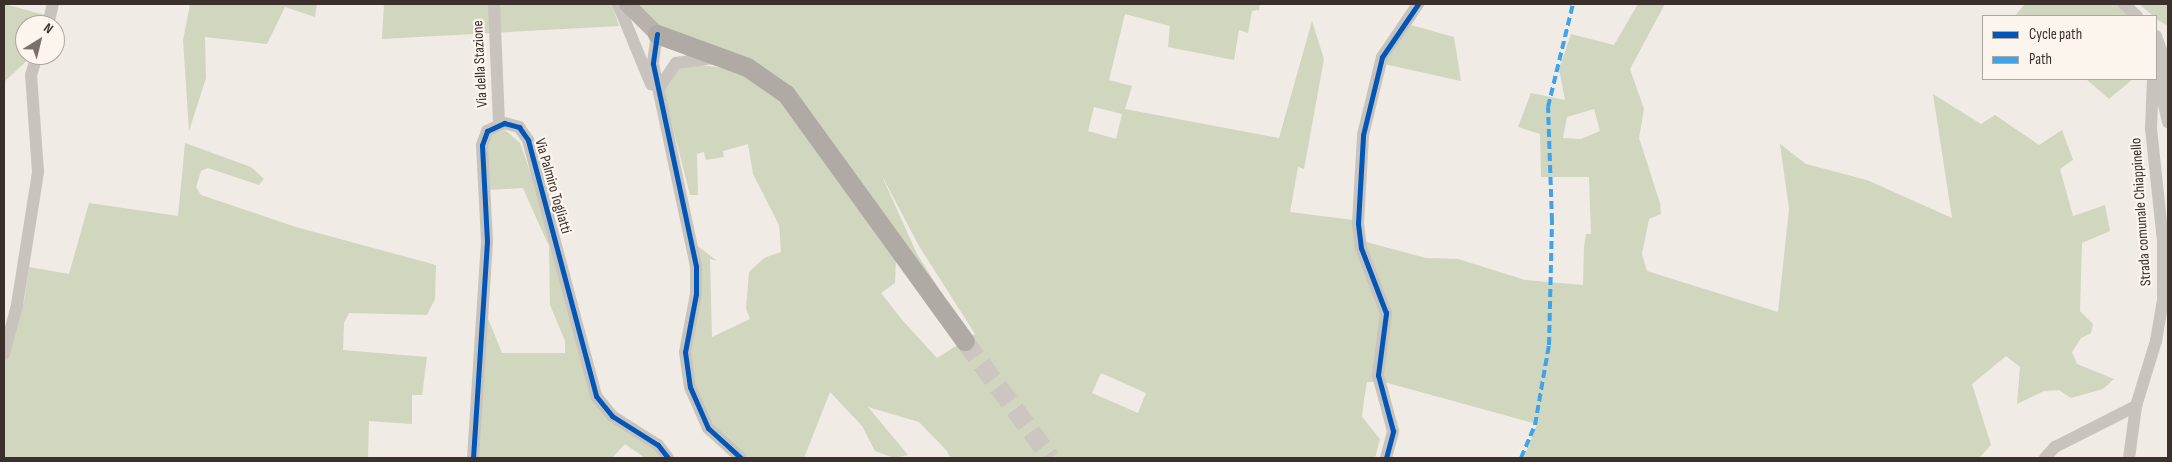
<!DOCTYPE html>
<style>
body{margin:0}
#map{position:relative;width:2172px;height:462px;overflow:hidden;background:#f0ebe5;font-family:"Sofia Sans Condensed",sans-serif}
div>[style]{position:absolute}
.green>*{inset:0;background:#d1d6bf}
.highway-tunnel>*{height:19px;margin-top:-9.5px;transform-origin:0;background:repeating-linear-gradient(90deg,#ccc6c0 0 19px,transparent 0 28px)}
.minor>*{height:12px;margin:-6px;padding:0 6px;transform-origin:6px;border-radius:6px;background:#c9c3be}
.major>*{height:16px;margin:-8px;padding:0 8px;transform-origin:8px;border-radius:8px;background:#b8b1ad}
.highway>*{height:19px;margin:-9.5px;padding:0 9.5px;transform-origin:9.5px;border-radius:9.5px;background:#afaaa4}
.quiet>*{height:4px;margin-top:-2px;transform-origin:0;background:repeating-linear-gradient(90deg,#3fa3eb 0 8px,transparent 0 12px)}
.cycleway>*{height:5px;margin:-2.5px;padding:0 2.5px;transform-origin:2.5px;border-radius:2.5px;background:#0057b8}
span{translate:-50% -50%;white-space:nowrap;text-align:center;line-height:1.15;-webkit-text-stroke:4.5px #fbf5ee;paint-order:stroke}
.street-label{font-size:15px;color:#3b302b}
.frame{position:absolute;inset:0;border:5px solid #3b302b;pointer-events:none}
.legend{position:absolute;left:1982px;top:15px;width:175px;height:65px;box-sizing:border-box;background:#fbf5ee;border:1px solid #aea6a0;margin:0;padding:6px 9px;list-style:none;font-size:15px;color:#3b302b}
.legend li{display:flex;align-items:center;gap:10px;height:25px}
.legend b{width:25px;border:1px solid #aea6a0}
.north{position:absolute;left:15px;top:15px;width:50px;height:50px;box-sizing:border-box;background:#fbf5ee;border:1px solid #aea6a0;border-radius:50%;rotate:36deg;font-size:14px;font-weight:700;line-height:20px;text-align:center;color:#3b302b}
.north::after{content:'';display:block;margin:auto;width:18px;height:22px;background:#7a716c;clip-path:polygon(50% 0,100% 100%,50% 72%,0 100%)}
</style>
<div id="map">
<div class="green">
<div style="clip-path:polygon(4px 4px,45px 15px,42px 25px,25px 25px,25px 55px,31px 57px,4px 82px)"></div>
<div style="clip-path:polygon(190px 4px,317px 4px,315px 17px,285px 7px,267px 44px,205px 37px,206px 78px,189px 131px,183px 40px)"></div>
<div style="clip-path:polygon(384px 4px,612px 4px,619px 26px,382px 39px)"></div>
<div style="clip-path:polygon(evenodd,637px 4px,1260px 4px,1259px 10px,1252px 11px,1248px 33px,1239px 30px,1234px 60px,1168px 47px,1170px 26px,1125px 14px,1109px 80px,1132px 86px,1125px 109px,1279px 138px,1312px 21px,1324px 59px,1304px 169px,1298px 167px,1290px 212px,1361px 221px,1366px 242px,1426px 258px,1458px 259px,1525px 280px,1583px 285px,1584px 247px,1586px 234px,1591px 234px,1589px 177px,1541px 177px,1540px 134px,1518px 127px,1531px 93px,1565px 100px,1559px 69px,1571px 34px,1614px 45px,1638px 4px,1665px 4px,1630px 69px,1644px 109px,1639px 138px,1660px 203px,1661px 214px,1649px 219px,1642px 254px,1647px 271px,1778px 312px,1789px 209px,1780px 144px,1806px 164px,1867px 180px,1952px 218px,1933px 94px,1981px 124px,1995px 115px,2039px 145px,2062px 130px,2073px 160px,2060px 169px,2073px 216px,2105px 205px,2110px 231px,2082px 243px,2080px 311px,2093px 324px,2091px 333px,2081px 338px,2072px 352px,2077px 364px,2114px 379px,2103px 389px,2071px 398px,2059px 390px,2044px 391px,2017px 404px,2020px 367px,2006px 356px,1972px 384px,1991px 445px,1979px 458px,1524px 458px,1537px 424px,1384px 382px,1367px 382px,1364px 400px,1362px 417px,1380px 439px,1375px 458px,943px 458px,950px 457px,946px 450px,919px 422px,868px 407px,908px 455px,894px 458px,875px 451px,862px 426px,830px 392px,804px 458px,749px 458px,719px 433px,700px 405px,689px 361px,694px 243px,717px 261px,710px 259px,712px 337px,750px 319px,746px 309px,749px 272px,764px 258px,781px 252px,779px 225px,753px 174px,748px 144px,723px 151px,724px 157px,706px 160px,704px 152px,697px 154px,698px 195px,690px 195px,663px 89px,669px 72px,694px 64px,723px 68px,751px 78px,783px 103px,896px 258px,895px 283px,881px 293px,903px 321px,937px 358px,975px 334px,919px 246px,881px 174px,917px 254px,968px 335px,809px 110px,659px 26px,637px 4px,1094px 107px,1122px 114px,1116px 139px,1088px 131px,1094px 107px,637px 4px,1594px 109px,1600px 131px,1581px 139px,1563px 138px,1567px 117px,1594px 109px,637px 4px,1101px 373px,1146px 393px,1138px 413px,1092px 393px,1101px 373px)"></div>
<div style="clip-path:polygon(2025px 4px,2118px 4px,2132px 16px,2015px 16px)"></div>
<div style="clip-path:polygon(2139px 4px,2168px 4px,2168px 26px,2158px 20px)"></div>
<div style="clip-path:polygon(1407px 24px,1454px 37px,1461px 81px,1384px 64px)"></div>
<div style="clip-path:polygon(2086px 79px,2133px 79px,2109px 99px)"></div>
<div style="clip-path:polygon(505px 130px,520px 143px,532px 177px,593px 397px,657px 446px,665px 458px,645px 458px,625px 444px,612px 458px,478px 458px,485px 311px,502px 353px,565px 353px,565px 341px,550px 305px,549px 246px,534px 213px,523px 188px,489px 190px,487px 146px,491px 136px)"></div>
<div style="clip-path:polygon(185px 143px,251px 167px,264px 179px,259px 185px,208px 168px,201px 171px,196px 187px,201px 195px,296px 227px,436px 265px,435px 299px,427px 315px,349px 313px,344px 323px,343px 350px,427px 357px,422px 395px,412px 395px,412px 424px,369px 421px,368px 458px,4px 458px,4px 363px,24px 302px,29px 267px,69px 274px,89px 203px,178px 216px)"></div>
</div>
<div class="highway-tunnel">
<div style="left:965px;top:341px;width:145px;rotate:53.7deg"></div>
</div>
<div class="minor">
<div style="left:494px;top:4px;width:119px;rotate:87.6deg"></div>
<div style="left:618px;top:4px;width:87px;rotate:67.6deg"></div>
<div style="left:2124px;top:4px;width:18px;rotate:43deg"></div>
<div style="left:48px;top:25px;width:22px;rotate:-77deg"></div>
<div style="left:657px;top:34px;width:30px;rotate:98deg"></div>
<div style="left:653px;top:64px;width:207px;rotate:78deg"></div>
<div style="left:696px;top:266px;width:28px;rotate:90deg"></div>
<div style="left:696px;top:294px;width:59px;rotate:100.7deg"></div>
<div style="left:685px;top:352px;width:35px;rotate:82deg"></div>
<div style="left:690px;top:387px;width:45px;rotate:66.3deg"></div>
<div style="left:708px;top:428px;width:45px;rotate:42.3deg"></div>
<div style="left:2156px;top:36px;width:20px;rotate:70deg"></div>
<div style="left:2163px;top:55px;width:41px;rotate:91.4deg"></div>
<div style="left:2162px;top:96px;width:27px;rotate:77deg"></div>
<div style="left:659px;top:88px;width:30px;rotate:-56deg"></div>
<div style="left:676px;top:63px;width:45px;rotate:-7.6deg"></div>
<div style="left:4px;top:354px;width:51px;rotate:-75.1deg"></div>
<div style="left:17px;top:305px;width:135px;rotate:-81deg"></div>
<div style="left:38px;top:172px;width:97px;rotate:-94.1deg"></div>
<div style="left:31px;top:75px;width:21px;rotate:-73deg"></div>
<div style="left:473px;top:458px;width:217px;rotate:-86.3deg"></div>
<div style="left:487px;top:241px;width:96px;rotate:-93deg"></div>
<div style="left:482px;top:145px;width:15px;rotate:-70deg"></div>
<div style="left:487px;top:131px;width:19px;rotate:-25deg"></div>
<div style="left:504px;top:123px;width:16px;rotate:15deg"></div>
<div style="left:519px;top:127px;width:16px;rotate:55deg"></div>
<div style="left:528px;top:140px;width:265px;rotate:75.1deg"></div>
<div style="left:596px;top:396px;width:26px;rotate:51deg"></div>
<div style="left:612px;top:416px;width:54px;rotate:32.2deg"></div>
<div style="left:658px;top:445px;width:16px;rotate:52deg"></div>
<div style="left:1386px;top:458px;width:28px;rotate:-75deg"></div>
<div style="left:1393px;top:431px;width:58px;rotate:-105deg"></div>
<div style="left:1378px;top:375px;width:63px;rotate:-82.6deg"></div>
<div style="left:1386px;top:313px;width:70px;rotate:-111deg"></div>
<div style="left:1361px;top:248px;width:25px;rotate:-97deg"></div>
<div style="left:1358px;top:223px;width:88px;rotate:-86.7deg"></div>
<div style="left:1363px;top:135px;width:80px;rotate:-76.3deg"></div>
<div style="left:1382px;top:57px;width:64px;rotate:-55.8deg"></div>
<div style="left:2045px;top:458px;width:15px;rotate:-48deg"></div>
<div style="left:2055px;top:447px;width:91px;rotate:-26.8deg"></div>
<div style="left:2129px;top:458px;width:52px;rotate:-82.3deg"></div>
<div style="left:2136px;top:406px;width:68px;rotate:-72.9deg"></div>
<div style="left:2156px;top:341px;width:42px;rotate:-80.3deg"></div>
<div style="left:2163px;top:300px;width:59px;rotate:-90deg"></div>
<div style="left:2163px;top:241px;width:114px;rotate:-96.1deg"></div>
<div style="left:2151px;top:128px;width:49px;rotate:-87.7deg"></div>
</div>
<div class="major">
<div style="left:627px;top:4px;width:42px;rotate:45deg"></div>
</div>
<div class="highway">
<div style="left:657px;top:34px;width:96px;rotate:20.1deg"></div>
<div style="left:747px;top:67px;width:47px;rotate:34.7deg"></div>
<div style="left:786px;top:94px;width:305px;rotate:54.1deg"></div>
</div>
<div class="quiet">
<div style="left:1521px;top:458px;width:36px;rotate:-67deg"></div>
<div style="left:1535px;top:425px;width:81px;rotate:-80.1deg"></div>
<div style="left:1549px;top:345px;width:124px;rotate:-88.6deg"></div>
<div style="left:1552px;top:221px;width:114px;rotate:-92deg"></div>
<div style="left:1548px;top:107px;width:106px;rotate:-76.4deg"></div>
</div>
<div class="cycleway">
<div style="left:657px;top:34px;width:30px;rotate:98deg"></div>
<div style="left:653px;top:64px;width:207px;rotate:78deg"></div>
<div style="left:696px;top:266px;width:28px;rotate:90deg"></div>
<div style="left:696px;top:294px;width:59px;rotate:100.7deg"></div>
<div style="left:685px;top:352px;width:35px;rotate:82deg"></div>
<div style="left:690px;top:387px;width:45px;rotate:66.3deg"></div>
<div style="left:708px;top:428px;width:45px;rotate:42.3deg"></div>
<div style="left:473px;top:458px;width:217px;rotate:-86.3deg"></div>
<div style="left:487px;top:241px;width:96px;rotate:-93deg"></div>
<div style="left:482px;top:145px;width:15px;rotate:-70deg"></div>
<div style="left:487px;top:131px;width:19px;rotate:-25deg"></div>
<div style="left:504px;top:123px;width:16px;rotate:15deg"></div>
<div style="left:519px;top:127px;width:16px;rotate:55deg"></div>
<div style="left:528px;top:140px;width:265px;rotate:75.1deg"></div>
<div style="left:596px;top:396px;width:26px;rotate:51deg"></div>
<div style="left:612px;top:416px;width:54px;rotate:32.2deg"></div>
<div style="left:658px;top:445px;width:16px;rotate:52deg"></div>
<div style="left:1386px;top:458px;width:28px;rotate:-75deg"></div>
<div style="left:1393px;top:431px;width:58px;rotate:-105deg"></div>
<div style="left:1378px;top:375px;width:63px;rotate:-82.6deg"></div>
<div style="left:1386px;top:313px;width:70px;rotate:-111deg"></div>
<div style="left:1361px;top:248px;width:25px;rotate:-97deg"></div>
<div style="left:1358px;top:223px;width:88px;rotate:-86.7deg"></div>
<div style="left:1363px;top:135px;width:80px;rotate:-76.3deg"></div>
<div style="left:1382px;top:57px;width:64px;rotate:-55.8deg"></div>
</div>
<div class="street-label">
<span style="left:480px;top:64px;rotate:-93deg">Via della Stazione</span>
<span style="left:553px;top:186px;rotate:74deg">Via Palmiro Togliatti</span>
<span style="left:2141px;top:212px;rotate:-94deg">Strada comunale Chiappinello</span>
</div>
<div class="frame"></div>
<ul class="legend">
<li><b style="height:6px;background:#0057b8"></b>Cycle path</li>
<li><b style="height:6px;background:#3fa3eb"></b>Path</li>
</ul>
<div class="north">N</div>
</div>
